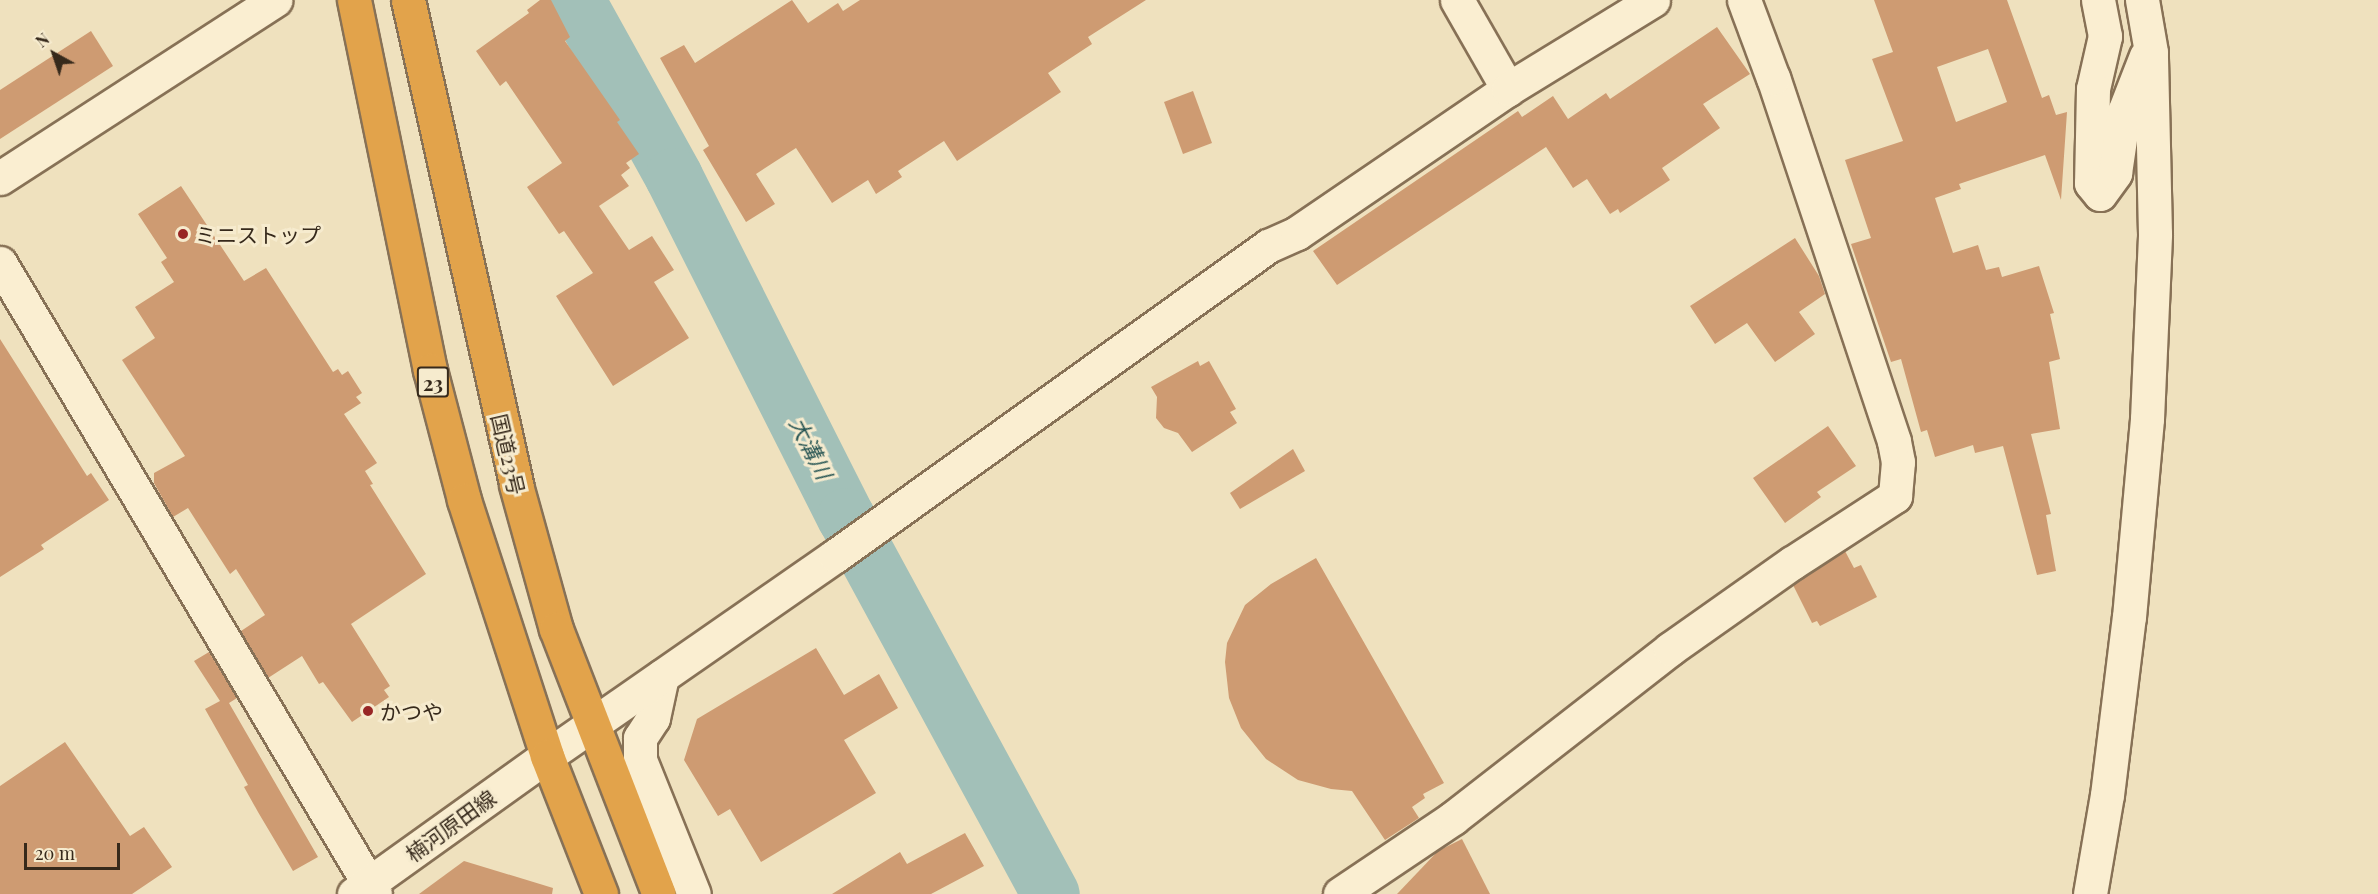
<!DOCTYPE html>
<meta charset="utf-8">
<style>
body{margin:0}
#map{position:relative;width:2378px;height:894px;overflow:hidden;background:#efe1be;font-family:"Playfair Display","Noto Sans JP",serif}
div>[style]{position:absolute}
.river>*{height:58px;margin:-29px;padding:0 29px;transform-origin:29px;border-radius:29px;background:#a2c0b8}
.building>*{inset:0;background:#ce9b72}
.roads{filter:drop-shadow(2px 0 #877156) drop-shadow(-2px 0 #877156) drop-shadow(0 2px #877156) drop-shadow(0 -2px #877156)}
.street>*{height:33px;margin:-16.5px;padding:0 16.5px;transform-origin:16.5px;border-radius:16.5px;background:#faeed1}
.secondary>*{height:33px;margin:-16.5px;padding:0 16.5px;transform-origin:16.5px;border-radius:16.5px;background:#faeed1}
.highway>*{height:33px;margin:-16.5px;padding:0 16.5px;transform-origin:16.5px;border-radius:16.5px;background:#e2a34b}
.dots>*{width:16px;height:16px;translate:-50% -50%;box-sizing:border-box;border:3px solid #f6ebce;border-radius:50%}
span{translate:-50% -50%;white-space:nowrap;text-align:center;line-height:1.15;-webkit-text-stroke:6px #f6ebce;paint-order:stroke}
.shield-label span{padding:2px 4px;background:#f6ebce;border:2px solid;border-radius:4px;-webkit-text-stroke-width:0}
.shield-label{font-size:20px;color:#36291b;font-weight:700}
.poi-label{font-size:21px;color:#36291b}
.left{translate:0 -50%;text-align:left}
.street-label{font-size:21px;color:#36291b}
.water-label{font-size:22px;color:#2a5755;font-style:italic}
.north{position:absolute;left:24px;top:24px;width:60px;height:60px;-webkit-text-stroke:4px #f6ebce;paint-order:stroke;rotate:320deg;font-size:16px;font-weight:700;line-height:24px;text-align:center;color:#36291b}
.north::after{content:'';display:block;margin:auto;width:21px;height:27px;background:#36291b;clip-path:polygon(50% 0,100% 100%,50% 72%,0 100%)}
.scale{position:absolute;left:24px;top:843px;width:96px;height:27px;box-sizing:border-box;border:3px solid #36291b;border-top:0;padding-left:8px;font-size:18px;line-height:21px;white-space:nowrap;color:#36291b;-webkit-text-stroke:4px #f6ebce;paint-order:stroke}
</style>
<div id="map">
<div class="river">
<div style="left:576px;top:0;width:202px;rotate:61deg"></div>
<div style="left:674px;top:177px;width:381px;rotate:63.2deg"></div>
<div style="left:846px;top:517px;width:429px;rotate:61.5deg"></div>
</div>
<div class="building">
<div style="clip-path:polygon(540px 0,551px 0,570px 37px,565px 41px,620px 120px,617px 122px,639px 154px,626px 163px,630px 168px,621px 175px,629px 186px,599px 206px,629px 250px,652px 236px,674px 270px,654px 282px,689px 338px,613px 386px,556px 296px,593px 273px,564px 231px,559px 234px,527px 187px,562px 163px,506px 81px,500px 86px,476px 51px,529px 13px,527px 10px)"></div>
<div style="clip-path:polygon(792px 0,808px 23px,838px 3px,843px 11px,860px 0,1146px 0,1088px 37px,1092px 44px,1048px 73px,1061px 92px,957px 161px,944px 141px,898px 171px,902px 177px,876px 194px,868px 180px,832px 203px,796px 148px,756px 174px,775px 204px,746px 222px,703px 150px,709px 146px,660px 58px,684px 45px,695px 63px)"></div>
<div style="clip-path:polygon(evenodd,1874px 0,2007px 0,2042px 98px,2049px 95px,2056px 115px,2067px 112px,2061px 200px,2045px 155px,1959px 184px,1961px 189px,1935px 198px,1953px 253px,1978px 245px,1986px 270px,1999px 267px,2002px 277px,2039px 266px,2054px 313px,2050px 314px,2060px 359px,2049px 362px,2060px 429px,2031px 434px,2051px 514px,2046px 515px,2056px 571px,2037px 575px,2003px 446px,1975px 453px,1973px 445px,1935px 457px,1927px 430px,1921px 432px,1901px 359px,1891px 362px,1851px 244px,1871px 238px,1845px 160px,1903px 141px,1872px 59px,1893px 52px,1874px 0,1988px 49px,2007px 102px,1956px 122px,1937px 67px,1988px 49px)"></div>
<div style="clip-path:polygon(1717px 27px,1750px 74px,1703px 104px,1720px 128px,1662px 168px,1670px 180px,1620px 213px,1618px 209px,1610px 214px,1587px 179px,1573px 188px,1546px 147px,1337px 285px,1313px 251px,1518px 111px,1522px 117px,1553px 96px,1568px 119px,1606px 93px,1610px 99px)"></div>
<div style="clip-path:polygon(91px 31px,113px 66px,0 139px,0 90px)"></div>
<div style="clip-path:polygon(1193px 91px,1212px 143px,1183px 154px,1164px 102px)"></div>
<div style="clip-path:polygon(181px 186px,244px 281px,266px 268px,333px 372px,338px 369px,342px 375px,348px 371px,362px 393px,356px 397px,361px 403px,344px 414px,377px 463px,365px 471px,373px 484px,370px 485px,426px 574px,351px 624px,390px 686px,384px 690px,389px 697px,352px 722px,323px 682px,319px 684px,302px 656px,268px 678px,241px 631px,265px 615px,236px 569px,230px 574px,188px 508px,173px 517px,154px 483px,154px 473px,185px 456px,122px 360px,155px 338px,135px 307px,174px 282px,161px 262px,167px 258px,138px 214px)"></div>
<div style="clip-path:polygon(1795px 238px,1819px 276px,1825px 294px,1799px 312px,1815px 334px,1775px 362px,1747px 323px,1715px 344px,1690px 306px)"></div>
<div style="clip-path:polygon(0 339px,87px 476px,91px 473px,109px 500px,41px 545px,44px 549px,0 577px)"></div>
<div style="clip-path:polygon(1198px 361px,1200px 366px,1209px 361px,1236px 409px,1230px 412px,1237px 423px,1192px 452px,1178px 433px,1164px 428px,1156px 418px,1157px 397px,1151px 387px)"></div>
<div style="clip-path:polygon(1828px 426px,1856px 466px,1817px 492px,1821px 497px,1785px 523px,1753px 478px)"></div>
<div style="clip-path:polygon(1293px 449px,1305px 471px,1240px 509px,1230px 493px)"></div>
<div style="clip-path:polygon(1845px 551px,1854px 568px,1861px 565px,1877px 597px,1820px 626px,1817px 621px,1812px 623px,1793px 585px)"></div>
<div style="clip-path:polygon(1316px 558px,1444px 783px,1423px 794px,1425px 798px,1412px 807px,1419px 818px,1385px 840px,1352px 791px,1331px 789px,1298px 780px,1266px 759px,1241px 728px,1229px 698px,1225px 662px,1227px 643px,1245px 605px,1271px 584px)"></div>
<div style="clip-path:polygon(816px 648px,844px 695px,879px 674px,898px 708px,844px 740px,876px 793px,761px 862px,730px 809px,718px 816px,684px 760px,697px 719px)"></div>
<div style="clip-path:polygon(209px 652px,237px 698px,229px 703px,318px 857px,293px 871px,258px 812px,244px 787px,248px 785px,205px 709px,220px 701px,194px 661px)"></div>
<div style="clip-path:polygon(65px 742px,130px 836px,144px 827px,172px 867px,132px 894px,0 894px,0 786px)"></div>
<div style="clip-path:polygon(965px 833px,984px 866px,931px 894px,832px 894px,900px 852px,907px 864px)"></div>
<div style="clip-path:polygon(1462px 839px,1490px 894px,1397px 894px,1438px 851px)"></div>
<div style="clip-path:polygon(464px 861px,553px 888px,552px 894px,419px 894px)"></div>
</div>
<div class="roads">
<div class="street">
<div style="left:1457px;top:0;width:103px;rotate:60.2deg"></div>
<div style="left:2098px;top:0;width:37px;rotate:79deg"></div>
<div style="left:2105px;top:36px;width:54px;rotate:102.8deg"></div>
<div style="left:2093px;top:89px;width:94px;rotate:91.2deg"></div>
<div style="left:2091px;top:183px;width:14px;rotate:51deg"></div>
<div style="left:2100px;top:194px;width:26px;rotate:-54deg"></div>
<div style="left:2115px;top:173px;width:62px;rotate:-81.6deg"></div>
<div style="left:2124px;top:112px;width:60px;rotate:-68.6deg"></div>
<div style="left:0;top:263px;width:734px;rotate:59.28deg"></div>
<div style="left:662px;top:676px;width:43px;rotate:102.1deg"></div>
<div style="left:653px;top:718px;width:24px;rotate:123deg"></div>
<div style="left:640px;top:738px;width:22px;rotate:90deg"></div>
<div style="left:640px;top:760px;width:144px;rotate:68.1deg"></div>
<div style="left:547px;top:756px;width:351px;rotate:-34.8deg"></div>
<div style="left:835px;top:556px;width:533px;rotate:-35.6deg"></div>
<div style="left:1268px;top:246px;width:32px;rotate:-24deg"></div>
<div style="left:1297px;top:233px;width:255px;rotate:-34.3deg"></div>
<div style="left:1508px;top:89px;width:170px;rotate:-31.5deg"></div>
<div style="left:1340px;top:894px;width:136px;rotate:-33.9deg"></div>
<div style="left:1453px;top:818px;width:275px;rotate:-37.9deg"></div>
<div style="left:1670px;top:649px;width:149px;rotate:-35.2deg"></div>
<div style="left:1792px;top:563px;width:123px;rotate:-33deg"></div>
<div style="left:1895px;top:496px;width:34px;rotate:-85deg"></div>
<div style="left:1898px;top:462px;width:21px;rotate:-101deg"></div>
<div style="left:1894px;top:441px;width:383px;rotate:-108.4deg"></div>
<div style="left:1773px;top:78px;width:83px;rotate:-110.4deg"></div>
<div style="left:2090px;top:894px;width:100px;rotate:-80.3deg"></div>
<div style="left:2107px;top:795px;width:179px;rotate:-83deg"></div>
<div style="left:2129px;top:617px;width:199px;rotate:-84.8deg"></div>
<div style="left:2147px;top:419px;width:185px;rotate:-87.5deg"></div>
<div style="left:2155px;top:234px;width:182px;rotate:-91.3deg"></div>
<div style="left:2151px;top:52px;width:53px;rotate:-99.8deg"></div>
</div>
<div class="secondary">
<div style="left:0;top:178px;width:328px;rotate:-32.9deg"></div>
<div style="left:354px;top:894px;width:237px;rotate:-35.6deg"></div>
</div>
<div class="highway">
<div style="left:354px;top:0;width:378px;rotate:78.4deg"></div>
<div style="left:430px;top:370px;width:134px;rotate:75.3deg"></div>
<div style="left:464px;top:500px;width:269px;rotate:72deg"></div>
<div style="left:547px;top:756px;width:148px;rotate:68.6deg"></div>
<div style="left:408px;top:0;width:497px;rotate:77.4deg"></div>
<div style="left:516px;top:485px;width:149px;rotate:74.5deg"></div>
<div style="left:556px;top:629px;width:284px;rotate:68.8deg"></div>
</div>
</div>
<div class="dots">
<div style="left:183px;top:234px;background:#982625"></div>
<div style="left:368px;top:711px;background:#982625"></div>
</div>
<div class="shield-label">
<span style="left:433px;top:382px">23</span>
</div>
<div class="poi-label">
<span class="left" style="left:195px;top:234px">ミニストップ</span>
<span class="left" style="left:380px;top:711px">かつや</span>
</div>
<div class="street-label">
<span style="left:509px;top:454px;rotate:77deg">国道23号</span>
<span style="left:450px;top:825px;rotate:-36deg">楠河原田線</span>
</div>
<div class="water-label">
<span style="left:811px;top:448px;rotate:63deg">大溝川</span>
</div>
<div class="north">N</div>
<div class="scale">20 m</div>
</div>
